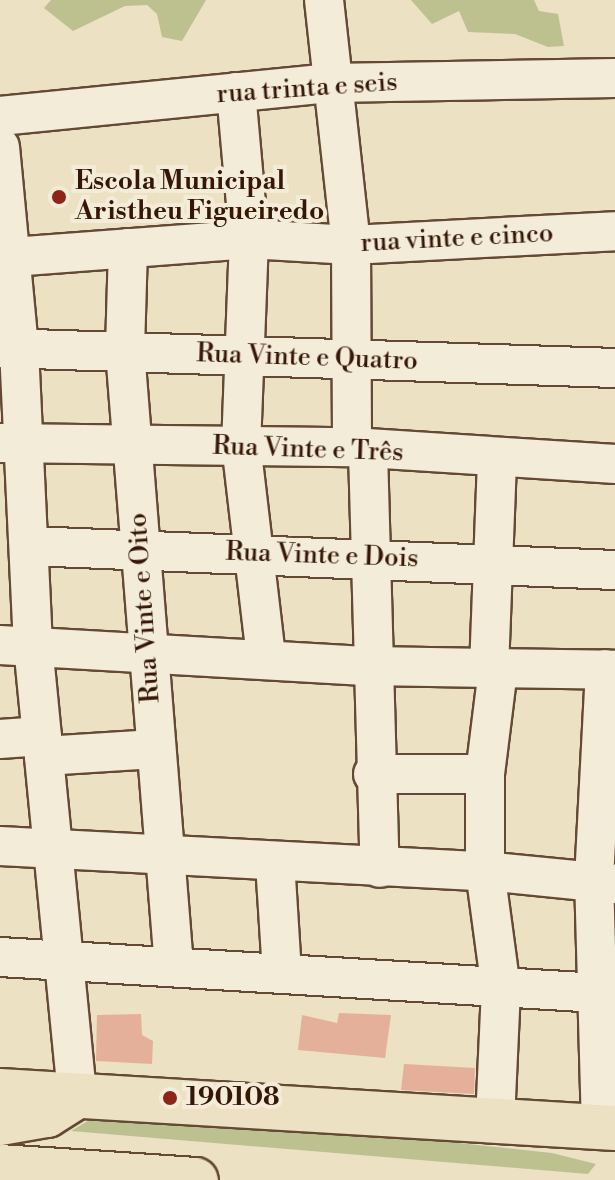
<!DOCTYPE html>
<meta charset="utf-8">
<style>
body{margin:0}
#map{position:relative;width:615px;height:1180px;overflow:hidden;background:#ece1c3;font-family:"Libre Bodoni",serif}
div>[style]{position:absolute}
.green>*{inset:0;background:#bdc190}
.building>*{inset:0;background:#e5b09a}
.roads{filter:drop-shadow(2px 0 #644934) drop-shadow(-2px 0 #644934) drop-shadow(0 2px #644934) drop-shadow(0 -2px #644934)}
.minor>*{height:38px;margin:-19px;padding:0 19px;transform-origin:19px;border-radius:19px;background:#f3ecd8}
.major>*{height:44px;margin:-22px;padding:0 22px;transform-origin:22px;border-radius:22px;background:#ece1c3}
.highway>*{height:44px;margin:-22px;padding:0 22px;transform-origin:22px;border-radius:22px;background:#ece1c3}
.dots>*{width:22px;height:22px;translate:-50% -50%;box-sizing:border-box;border:4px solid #f3ecd8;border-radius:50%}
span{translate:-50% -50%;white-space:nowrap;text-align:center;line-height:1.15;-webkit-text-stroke:8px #f3ecd8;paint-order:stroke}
.street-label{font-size:26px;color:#361605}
.poi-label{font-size:26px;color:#361605;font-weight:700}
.left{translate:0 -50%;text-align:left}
</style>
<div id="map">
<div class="green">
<div style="clip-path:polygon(51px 0,206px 0,182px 41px,162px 37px,157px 14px,147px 5px,125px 6px,73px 31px,44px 8px)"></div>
<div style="clip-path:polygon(411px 0,534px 0,539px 11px,558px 14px,564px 46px,548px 47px,515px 34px,468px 32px,459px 11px,432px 24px)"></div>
<div style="clip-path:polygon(139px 1117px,283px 1124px,552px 1153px,596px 1164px,588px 1174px,71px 1131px,91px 1119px)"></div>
</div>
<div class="building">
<div style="clip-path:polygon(339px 1013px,391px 1015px,385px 1058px,298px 1050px,302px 1015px,337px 1023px)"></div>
<div style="clip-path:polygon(141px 1014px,142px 1035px,153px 1041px,152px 1064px,96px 1061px,97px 1015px)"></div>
<div style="clip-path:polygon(404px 1064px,475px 1068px,474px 1094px,401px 1090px)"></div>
</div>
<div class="roads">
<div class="minor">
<div style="left:324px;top:0;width:246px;rotate:83.7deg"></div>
<div style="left:351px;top:245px;width:202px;rotate:89.7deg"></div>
<div style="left:236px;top:92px;width:148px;rotate:84.9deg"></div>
<div style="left:249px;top:239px;width:205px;rotate:92.2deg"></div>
<div style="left:241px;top:444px;width:214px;rotate:83.3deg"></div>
<div style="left:0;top:116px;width:333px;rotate:-5.7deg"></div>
<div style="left:331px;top:83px;width:284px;rotate:-1deg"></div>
<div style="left:0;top:147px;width:203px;rotate:84.6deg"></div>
<div style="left:19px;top:349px;width:296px;rotate:87.3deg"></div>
<div style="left:33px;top:645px;width:453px;rotate:84.4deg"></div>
<div style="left:128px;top:248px;width:103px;rotate:91.7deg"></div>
<div style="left:125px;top:351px;width:618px;rotate:85.45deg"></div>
<div style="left:12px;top:257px;width:238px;rotate:-4.3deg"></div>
<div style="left:249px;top:239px;width:102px;rotate:3.4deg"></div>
<div style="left:351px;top:245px;width:264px;rotate:-3deg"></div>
<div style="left:0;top:348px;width:615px;rotate:1.86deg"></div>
<div style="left:0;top:443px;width:352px;rotate:0.7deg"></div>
<div style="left:352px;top:447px;width:264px;rotate:3.7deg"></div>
<div style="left:368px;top:451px;width:417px;rotate:88.4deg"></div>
<div style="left:30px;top:546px;width:585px;rotate:2.35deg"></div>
<div style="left:0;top:645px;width:370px;rotate:3.3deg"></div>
<div style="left:369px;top:666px;width:246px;rotate:0.9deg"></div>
<div style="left:489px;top:669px;width:209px;rotate:-87.8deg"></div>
<div style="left:0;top:739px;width:42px;rotate:-4.1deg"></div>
<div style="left:44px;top:756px;width:111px;rotate:-3.6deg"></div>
<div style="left:373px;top:774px;width:112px"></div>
<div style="left:0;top:846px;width:486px;rotate:3deg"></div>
<div style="left:485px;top:871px;width:131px;rotate:5.7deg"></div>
<div style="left:275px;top:862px;width:110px;rotate:86.4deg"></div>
<div style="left:0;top:957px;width:616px;rotate:3.44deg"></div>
<div style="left:495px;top:1121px;width:132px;rotate:-87.4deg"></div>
<div style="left:501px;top:989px;width:119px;rotate:-97.7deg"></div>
<div style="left:485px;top:871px;width:97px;rotate:-90deg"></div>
<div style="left:485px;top:774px;width:105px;rotate:-82.9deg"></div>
<div style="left:601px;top:1127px;width:247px;rotate:-91.6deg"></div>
<div style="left:594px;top:880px;width:211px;rotate:-87deg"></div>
</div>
<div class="major">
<div style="left:0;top:1091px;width:616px;rotate:3.44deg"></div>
</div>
<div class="highway">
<div style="left:0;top:1123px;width:48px;rotate:-9.7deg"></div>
<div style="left:47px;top:1115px;width:36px;rotate:-32deg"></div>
<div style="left:0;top:1167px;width:196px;rotate:3.8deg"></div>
</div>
</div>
<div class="dots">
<div style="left:59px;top:197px;background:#8f2418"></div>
<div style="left:170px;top:1098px;background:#8f2418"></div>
</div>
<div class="street-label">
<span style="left:307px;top:89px;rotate:-4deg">rua trinta e seis</span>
<span style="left:457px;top:239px;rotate:-3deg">rua vinte e cinco</span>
<span style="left:307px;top:358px;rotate:2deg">Rua Vinte e Quatro</span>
<span style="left:308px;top:450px;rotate:2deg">Rua Vinte e Três</span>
<span style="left:322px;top:556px;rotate:2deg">Rua Vinte e Dois</span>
<span style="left:145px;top:608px;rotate:-94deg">Rua Vinte e Oito</span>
</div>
<div class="poi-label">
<span class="left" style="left:75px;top:197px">Escola Municipal<br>Aristheu Figueiredo</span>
<span class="left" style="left:186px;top:1098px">190108</span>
</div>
</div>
